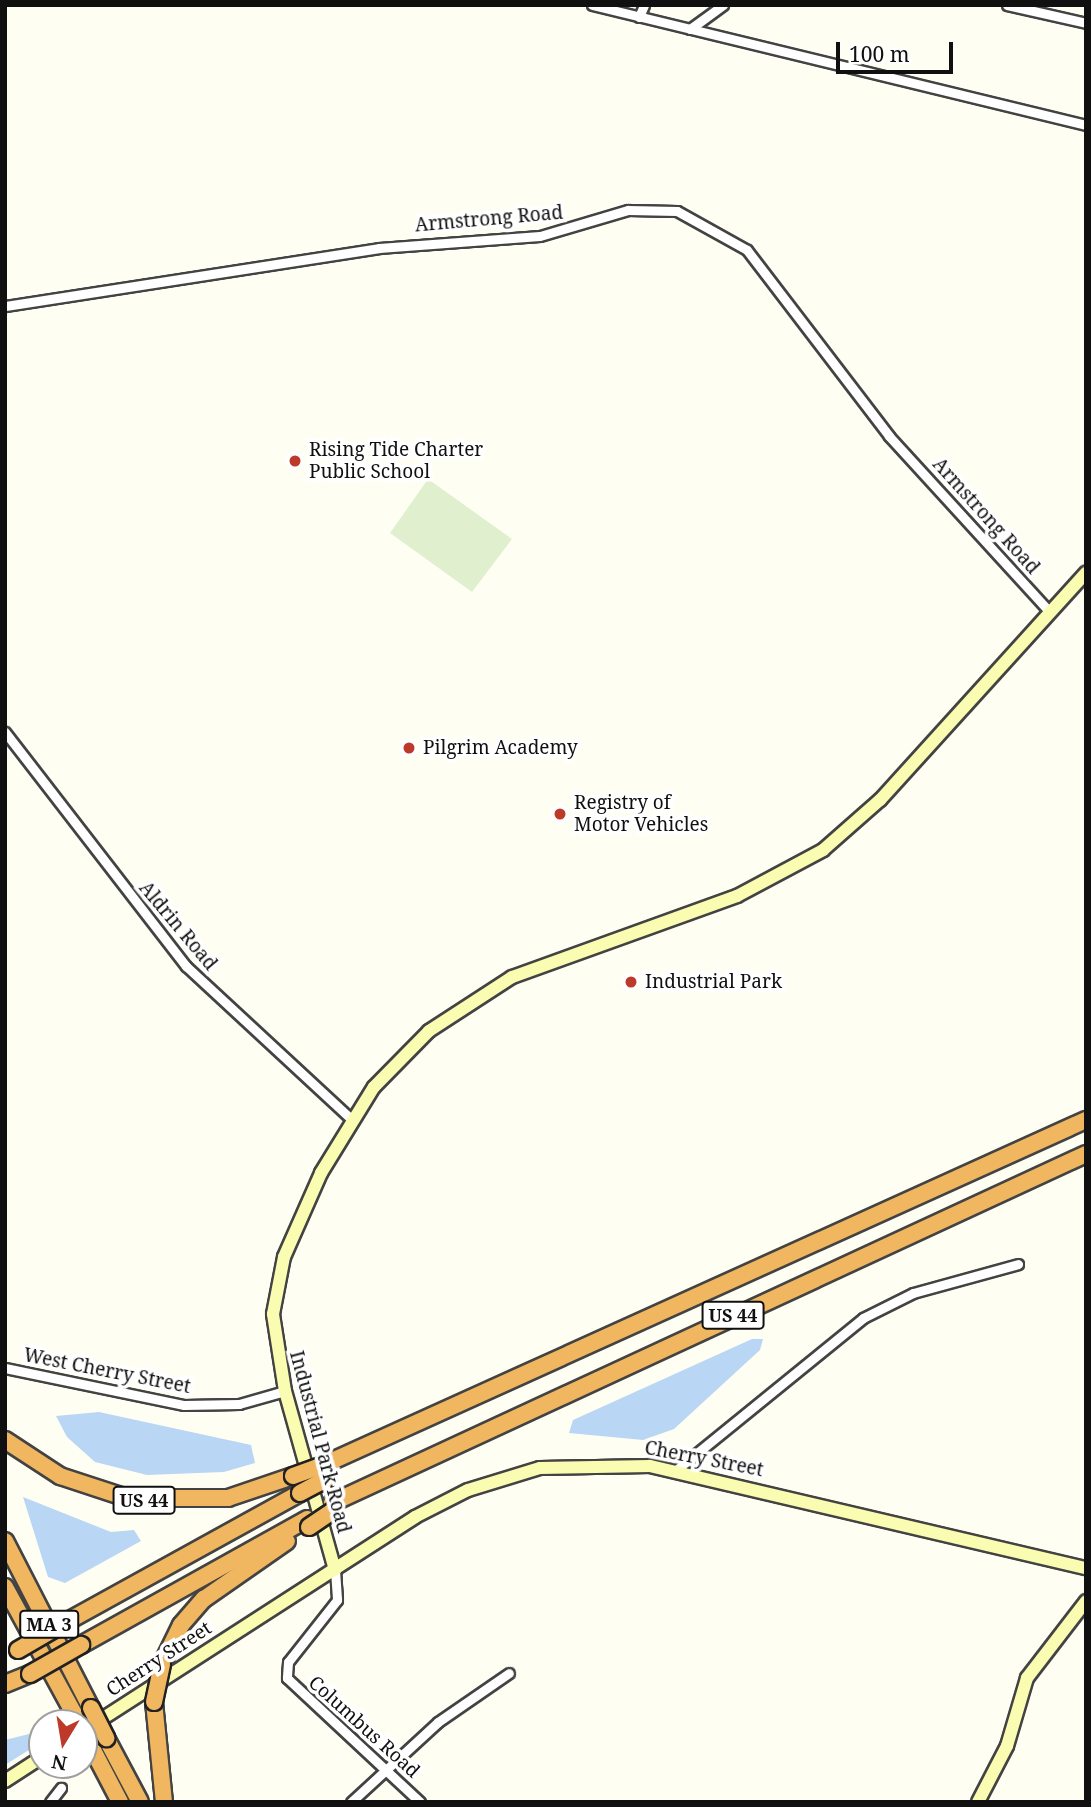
<!DOCTYPE html>
<style>
body{margin:0}
#map{position:relative;width:1091px;height:1807px;overflow:hidden;background:#fffef3;font-family:"Noto Serif",serif}
div>[style]{position:absolute}
.pitch>*{inset:0;background:#e0f0cf}
.water>*{inset:0;background:#b9d6f5}
.roads{filter:drop-shadow(2px 0 #434343) drop-shadow(-2px 0 #434343) drop-shadow(0 2px #434343) drop-shadow(0 -2px #434343)}
.street>*{height:9px;margin:-4.5px;padding:0 4.5px;transform-origin:4.5px;border-radius:4.5px;background:#fff}
.secondary>*{height:12px;margin:-6px;padding:0 6px;transform-origin:6px;border-radius:6px;background:#fafcb1}
.highway>*{height:16px;margin:-8px;padding:0 8px;transform-origin:8px;border-radius:8px;background:#f0b760}
.bridges{filter:drop-shadow(2px 0 #212121) drop-shadow(-2px 0 #212121) drop-shadow(0 2px #212121) drop-shadow(0 -2px #212121)}
.highway-bridge>*{height:16px;margin:-8px;padding:0 8px;transform-origin:8px;border-radius:8px;background:#f0b760}
.dots>*{width:19px;height:19px;translate:-50% -50%;box-sizing:border-box;border:4px solid #fff;border-radius:50%}
span{translate:-50% -50%;white-space:nowrap;text-align:center;line-height:1.15;-webkit-text-stroke:7px #fff;paint-order:stroke}
.shield-label span{padding:2px 5px;background:#fff;border:2px solid;border-radius:5px;-webkit-text-stroke-width:0}
.shield-label{font-size:18px;color:#101010;font-weight:700}
.street-label{font-size:19px;color:#101010}
.poi-label{font-size:19px;color:#101010}
.left{translate:0 -50%;text-align:left}
.frame{position:absolute;inset:0;border:7px solid #101010;pointer-events:none}
.north{position:absolute;left:28px;top:1709px;width:70px;height:70px;box-sizing:border-box;background:#fff;border:2px solid #9f9f9f;border-radius:50%;rotate:191deg;font-size:19px;font-weight:700;line-height:28px;text-align:center;color:#101010}
.north::after{content:'';display:block;margin:auto;width:24px;height:32px;background:#bd3a2b;clip-path:polygon(50% 0,100% 100%,50% 72%,0 100%)}
.scale{position:absolute;left:836px;top:42px;width:117px;height:32px;box-sizing:border-box;border:4px solid #101010;border-top:0;padding-left:9px;font-size:21px;line-height:24px;white-space:nowrap;color:#101010;-webkit-text-stroke:5px #fff;paint-order:stroke}
</style>
<div id="map">
<div class="pitch">
<div style="clip-path:polygon(428px 479px,512px 539px,472px 592px,390px 533px)"></div>
</div>
<div class="water">
<div style="clip-path:polygon(752px 1339px,763px 1339px,760px 1350px,674px 1429px,643px 1440px,569px 1433px,573px 1420px)"></div>
<div style="clip-path:polygon(99px 1412px,251px 1445px,255px 1463px,224px 1472px,147px 1475px,95px 1462px,67px 1437px,56px 1416px)"></div>
<div style="clip-path:polygon(23px 1497px,111px 1532px,134px 1530px,141px 1541px,65px 1583px,48px 1577px)"></div>
<div style="clip-path:polygon(33px 1733px,32px 1748px,5px 1765px,5px 1740px)"></div>
</div>
<div class="roads">
<div class="street">
<div style="left:592px;top:5px;width:508px;rotate:13.65deg"></div>
<div style="left:1007px;top:5px;width:81px;rotate:12.8deg"></div>
<div style="left:639px;top:17px;width:13px;rotate:-67deg"></div>
<div style="left:690px;top:29px;width:41px;rotate:-36deg"></div>
<div style="left:5px;top:306px;width:378px;rotate:-8.8deg"></div>
<div style="left:379px;top:248px;width:161px;rotate:-4.3deg"></div>
<div style="left:540px;top:236px;width:92px;rotate:-16.5deg"></div>
<div style="left:628px;top:210px;width:49px;rotate:1.2deg"></div>
<div style="left:677px;top:211px;width:80px;rotate:29.1deg"></div>
<div style="left:747px;top:250px;width:234px;rotate:52.6deg"></div>
<div style="left:889px;top:436px;width:237px;rotate:47.6deg"></div>
<div style="left:5px;top:732px;width:296px;rotate:52.3deg"></div>
<div style="left:186px;top:966px;width:225px;rotate:42.8deg"></div>
<div style="left:5px;top:1368px;width:183px;rotate:11.7deg"></div>
<div style="left:184px;top:1405px;width:55px;rotate:-1deg"></div>
<div style="left:239px;top:1404px;width:48px;rotate:-15.8deg"></div>
<div style="left:675px;top:1471px;width:242px;rotate:-39.1deg"></div>
<div style="left:863px;top:1318px;width:56px;rotate:-26.6deg"></div>
<div style="left:913px;top:1293px;width:109px;rotate:-15.4deg"></div>
<div style="left:335px;top:1570px;width:30px;rotate:86deg"></div>
<div style="left:337px;top:1600px;width:79px;rotate:128.3deg"></div>
<div style="left:288px;top:1662px;width:16px;rotate:94deg"></div>
<div style="left:287px;top:1678px;width:182px;rotate:43deg"></div>
<div style="left:50px;top:1802px;width:18px;rotate:-52deg"></div>
<div style="left:351px;top:1802px;width:118px;rotate:-42.6deg"></div>
<div style="left:438px;top:1722px;width:86px;rotate:-34.6deg"></div>
</div>
<div class="secondary">
<div style="left:335px;top:1570px;width:186px;rotate:-105.6deg"></div>
<div style="left:285px;top:1391px;width:78px;rotate:-98.9deg"></div>
<div style="left:273px;top:1314px;width:58px;rotate:-79.1deg"></div>
<div style="left:284px;top:1257px;width:92px;rotate:-66.2deg"></div>
<div style="left:321px;top:1173px;width:101px;rotate:-58.4deg"></div>
<div style="left:374px;top:1087px;width:78px;rotate:-45.5deg"></div>
<div style="left:429px;top:1031px;width:99px;rotate:-33deg"></div>
<div style="left:512px;top:977px;width:239px;rotate:-19.8deg"></div>
<div style="left:737px;top:896px;width:98px;rotate:-28.1deg"></div>
<div style="left:823px;top:850px;width:76px;rotate:-41.3deg"></div>
<div style="left:880px;top:800px;width:307px;rotate:-47.8deg"></div>
<div style="left:91px;top:1726px;width:386px;rotate:-32.8deg"></div>
<div style="left:415px;top:1517px;width:59px;rotate:-27deg"></div>
<div style="left:468px;top:1490px;width:75px;rotate:-17deg"></div>
<div style="left:540px;top:1468px;width:110px;rotate:-1deg"></div>
<div style="left:650px;top:1466px;width:448px;rotate:13.2deg"></div>
<div style="left:5px;top:1781px;width:44px;rotate:-33deg"></div>
<div style="left:978px;top:1802px;width:63px;rotate:-62.6deg"></div>
<div style="left:1007px;top:1746px;width:71px;rotate:-73.6deg"></div>
<div style="left:1027px;top:1678px;width:97px;rotate:-52.5deg"></div>
</div>
<div class="highway">
<div style="left:5px;top:1440px;width:66px;rotate:33.2deg"></div>
<div style="left:60px;top:1476px;width:71px;rotate:18.2deg"></div>
<div style="left:127px;top:1498px;width:101px"></div>
<div style="left:228px;top:1498px;width:69px;rotate:-18.7deg"></div>
<div style="left:321px;top:1466px;width:840px;rotate:-24.34deg"></div>
<div style="left:332px;top:1503px;width:831px;rotate:-24.84deg"></div>
<div style="left:5px;top:1541px;width:188px;rotate:62.8deg"></div>
<div style="left:5px;top:1587px;width:155px;rotate:61.4deg"></div>
<div style="left:68px;top:1621px;width:265px;rotate:-28.9deg"></div>
<div style="left:81px;top:1645px;width:259px;rotate:-29.1deg"></div>
<div style="left:162px;top:1664px;width:43px;rotate:-64deg"></div>
<div style="left:181px;top:1625px;width:35px;rotate:-49deg"></div>
<div style="left:204px;top:1599px;width:101px;rotate:-34.9deg"></div>
<div style="left:5px;top:1684px;width:27px;rotate:-22deg"></div>
<div style="left:154px;top:1702px;width:100px;rotate:84.3deg"></div>
<div style="left:84px;top:1733px;width:78px;rotate:62.4deg"></div>
<div style="left:106px;top:1738px;width:72px;rotate:62deg"></div>
</div>
</div>
<div class="bridges">
<div class="highway-bridge">
<div style="left:293px;top:1476px;width:30px;rotate:-20deg"></div>
<div style="left:300px;top:1493px;width:30px;rotate:-28deg"></div>
<div style="left:309px;top:1527px;width:30px;rotate:-34deg"></div>
<div style="left:18px;top:1650px;width:58px;rotate:-30.1deg"></div>
<div style="left:30px;top:1674px;width:59px;rotate:-29.6deg"></div>
<div style="left:154px;top:1702px;width:39px;rotate:-78deg"></div>
<div style="left:91px;top:1708px;width:34px;rotate:63deg"></div>
</div>
</div>
<div class="dots">
<div style="left:295px;top:461px;background:#bd3a2b"></div>
<div style="left:409px;top:748px;background:#bd3a2b"></div>
<div style="left:560px;top:814px;background:#bd3a2b"></div>
<div style="left:631px;top:982px;background:#bd3a2b"></div>
</div>
<div class="shield-label">
<span style="left:733px;top:1315px">US 44</span>
<span style="left:144px;top:1500px">US 44</span>
<span style="left:49px;top:1624px">MA 3</span>
</div>
<div class="street-label">
<span style="left:489px;top:219px;rotate:-5deg">Armstrong Road</span>
<span style="left:986px;top:516px;rotate:48deg">Armstrong Road</span>
<span style="left:178px;top:926px;rotate:50deg">Aldrin Road</span>
<span style="left:107px;top:1371px;rotate:11deg">West Cherry Street</span>
<span style="left:320px;top:1442px;rotate:75deg">Industrial Park Road</span>
<span style="left:704px;top:1459px;rotate:11deg">Cherry Street</span>
<span style="left:159px;top:1659px;rotate:-33deg">Cherry Street</span>
<span style="left:364px;top:1727px;rotate:42deg">Columbus Road</span>
</div>
<div class="poi-label">
<span class="left" style="left:309px;top:461px">Rising Tide Charter<br>Public School</span>
<span class="left" style="left:423px;top:748px">Pilgrim Academy</span>
<span class="left" style="left:574px;top:814px">Registry of<br>Motor Vehicles</span>
<span class="left" style="left:645px;top:982px">Industrial Park</span>
</div>
<div class="frame"></div>
<div class="north">N</div>
<div class="scale">100 m</div>
</div>
